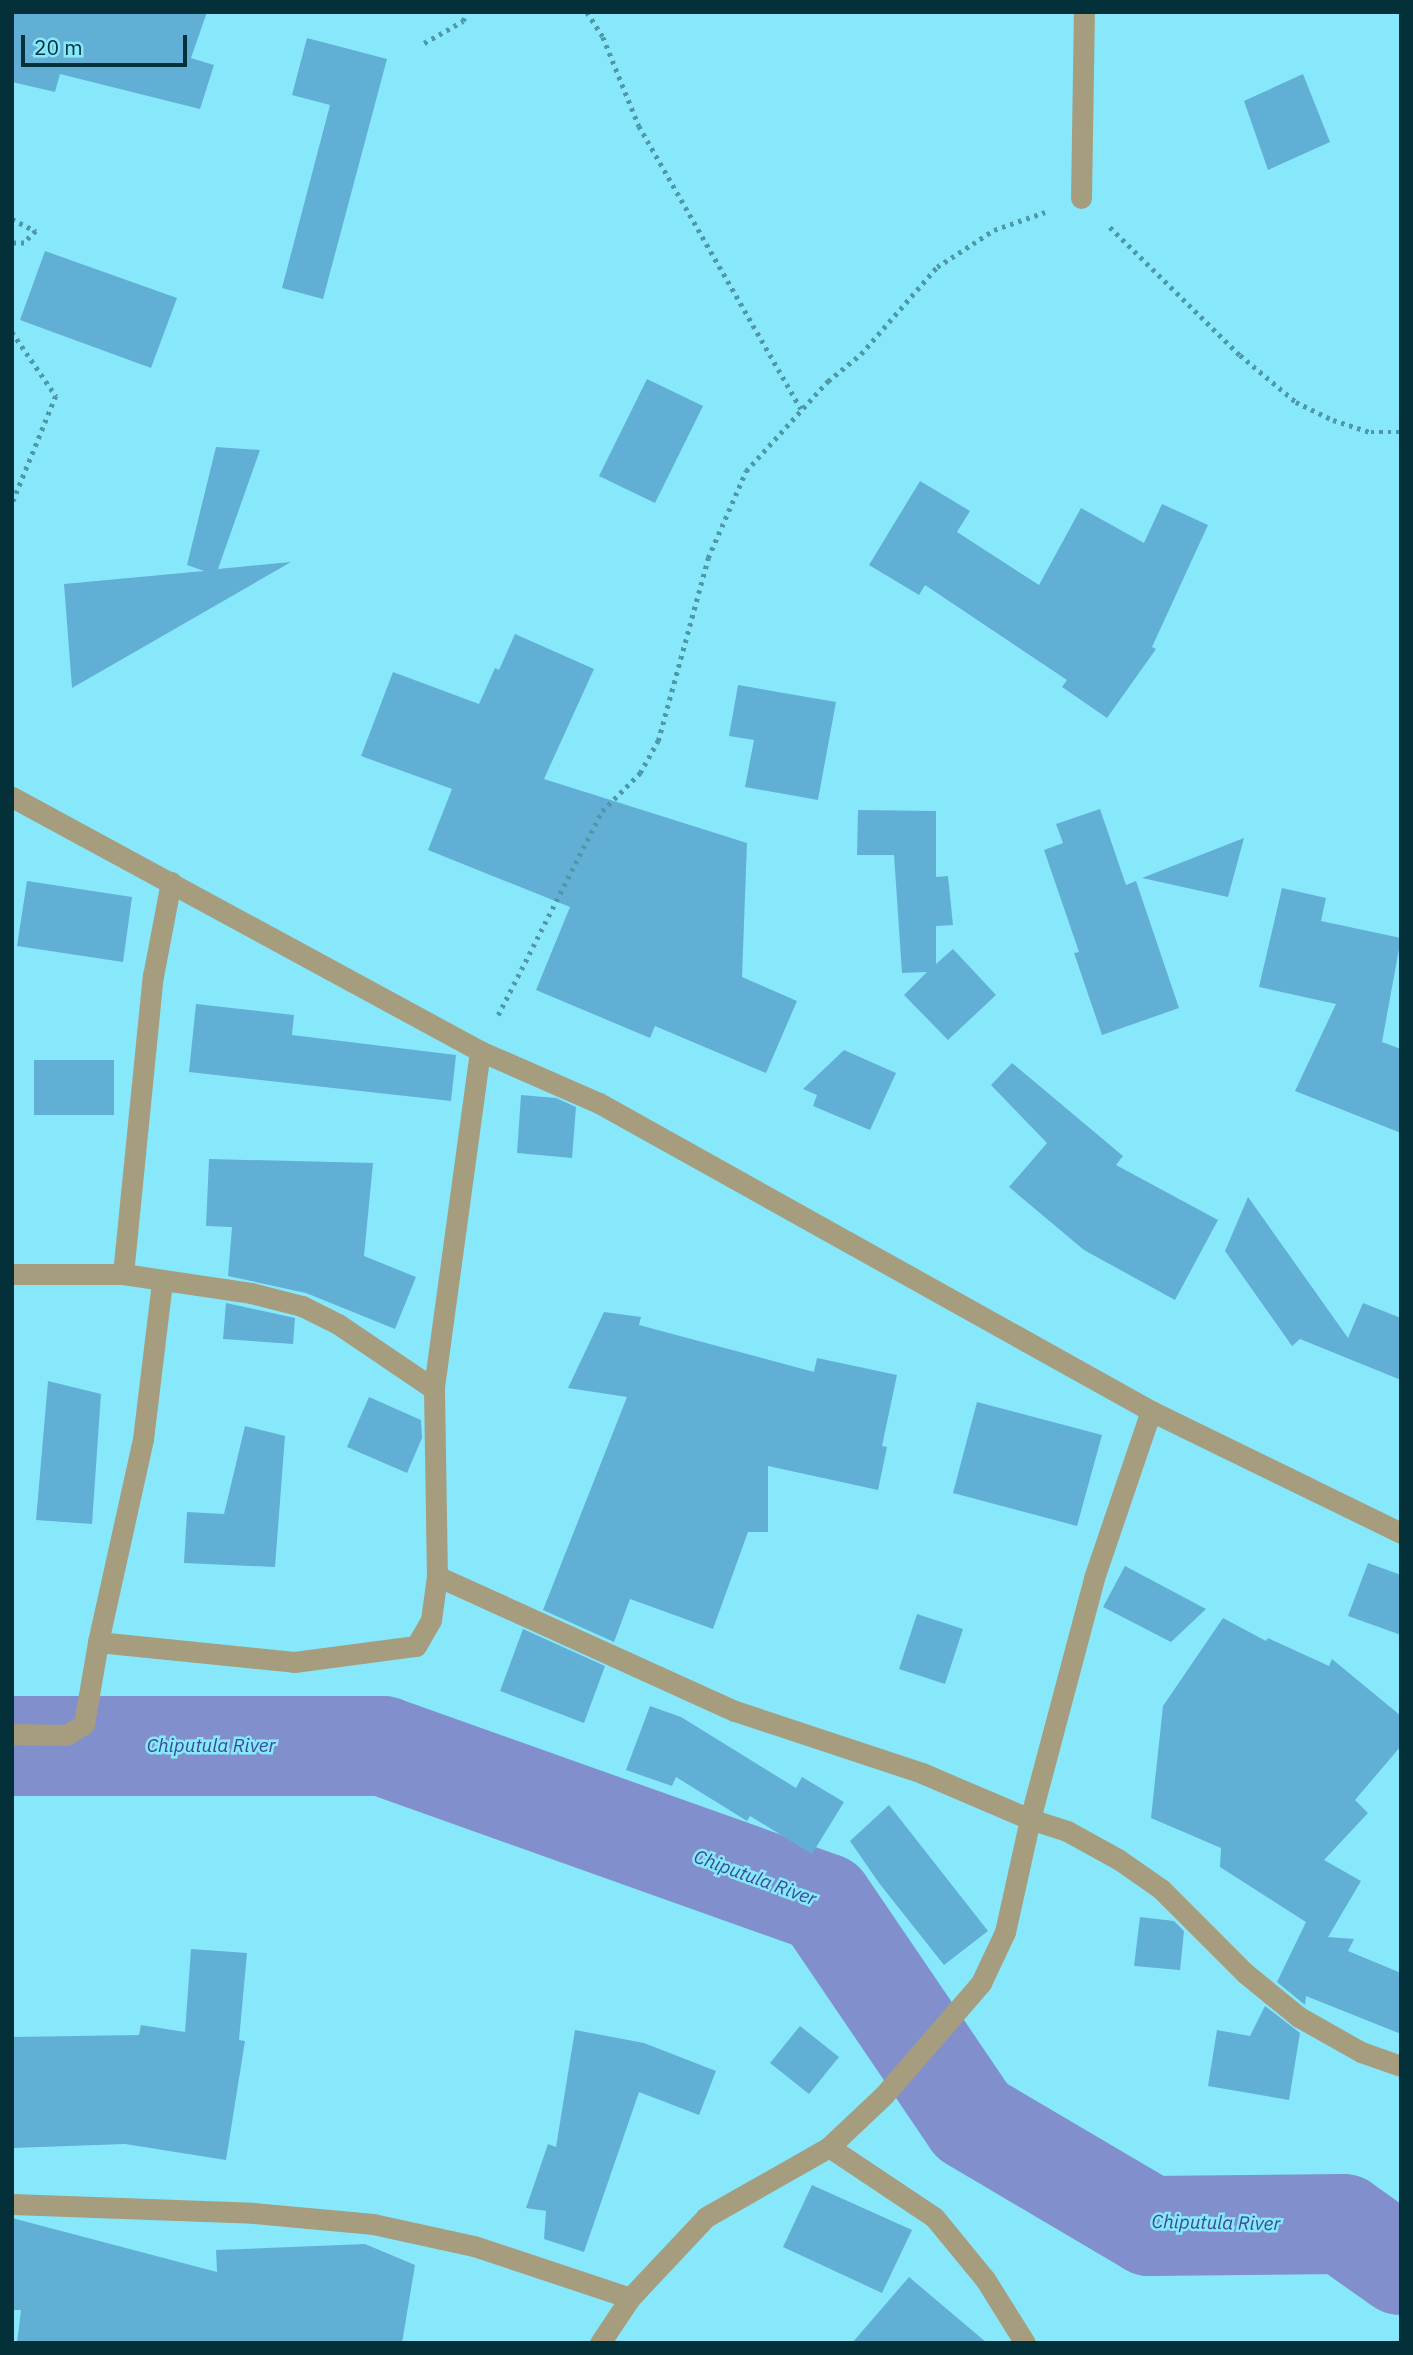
<!DOCTYPE html>
<style>
body{margin:0}
#map{position:relative;width:1413px;height:2355px;overflow:hidden;background:#87e8fc;font-family:"IBM Plex Sans",sans-serif}
div>[style]{position:absolute}
.river>*{height:100px;margin:-50px;padding:0 50px;transform-origin:50px;border-radius:50px;background:#8190cd}
.building>*{inset:0;background:#62afd6}
.path>*{height:4.5px;margin-top:-2.25px;transform-origin:0;background:repeating-linear-gradient(90deg,#4e98a7 0 3.5px,transparent 0 8.5px)}
.street>*{height:21px;margin:-10.5px;padding:0 10.5px;transform-origin:10.5px;border-radius:10.5px;background:#a69d7f}
span{translate:-50% -50%;white-space:nowrap;text-align:center;line-height:1.15;-webkit-text-stroke:5px #87e8fc;paint-order:stroke}
.water-label{font-size:19px;color:#3d4a94;font-style:italic}
.frame{position:absolute;inset:0;border:14px solid #043139;pointer-events:none}
.scale{position:absolute;left:21px;top:35px;width:166px;height:32px;box-sizing:border-box;border:4px solid #043139;border-top:0;padding-left:9px;font-size:21px;line-height:24px;white-space:nowrap;color:#043139;-webkit-text-stroke:5px #87e8fc;paint-order:stroke}
</style>
<div id="map">
<div class="river">
<div style="left:12px;top:1746px;width:371px"></div>
<div style="left:383px;top:1746px;width:468px;rotate:19.6deg"></div>
<div style="left:824px;top:1903px;width:263px;rotate:55.8deg"></div>
<div style="left:972px;top:2121px;width:207px;rotate:30.5deg"></div>
<div style="left:1150px;top:2226px;width:193px;rotate:-0.6deg"></div>
<div style="left:1343px;top:2224px;width:71px;rotate:35.3deg"></div>
</div>
<div class="building">
<div style="clip-path:polygon(12px 12px,207px 12px,191px 58px,214px 65px,200px 109px,60px 74px,55px 92px,12px 82px)"></div>
<div style="clip-path:polygon(307px 38px,387px 59px,323px 299px,282px 288px,330px 105px,292px 95px)"></div>
<div style="clip-path:polygon(1303px 74px,1330px 142px,1268px 170px,1244px 101px)"></div>
<div style="clip-path:polygon(45px 251px,177px 298px,151px 368px,20px 320px)"></div>
<div style="clip-path:polygon(647px 379px,703px 406px,655px 503px,599px 476px)"></div>
<div style="clip-path:polygon(216px 447px,260px 450px,218px 569px,291px 562px,72px 688px,64px 584px,204px 571px,187px 565px)"></div>
<div style="clip-path:polygon(920px 481px,970px 511px,957px 532px,1039px 585px,1081px 508px,1144px 543px,1162px 504px,1208px 525px,1152px 647px,1156px 649px,1107px 718px,1062px 687px,1067px 680px,925px 585px,919px 595px,869px 565px)"></div>
<div style="clip-path:polygon(515px 634px,594px 669px,544px 779px,747px 843px,742px 977px,797px 1001px,766px 1073px,655px 1026px,650px 1038px,536px 990px,570px 907px,428px 850px,452px 789px,361px 756px,393px 672px,479px 704px,495px 668px,499px 670px)"></div>
<div style="clip-path:polygon(738px 685px,836px 702px,818px 800px,745px 787px,754px 740px,729px 736px)"></div>
<div style="clip-path:polygon(1100px 809px,1126px 885px,1136px 881px,1179px 1008px,1102px 1035px,1074px 953px,1079px 952px,1044px 850px,1063px 843px,1056px 824px)"></div>
<div style="clip-path:polygon(858px 810px,936px 811px,936px 877px,948px 876px,953px 925px,936px 926px,936px 964px,953px 949px,996px 995px,948px 1040px,904px 995px,927px 972px,902px 973px,894px 855px,857px 855px)"></div>
<div style="clip-path:polygon(1244px 838px,1228px 897px,1142px 878px)"></div>
<div style="clip-path:polygon(27px 881px,132px 897px,123px 962px,17px 946px)"></div>
<div style="clip-path:polygon(1282px 888px,1326px 898px,1321px 921px,1401px 938px,1382px 1042px,1401px 1049px,1401px 1133px,1295px 1091px,1336px 1004px,1259px 987px)"></div>
<div style="clip-path:polygon(196px 1004px,294px 1015px,292px 1035px,456px 1055px,451px 1101px,189px 1072px)"></div>
<div style="clip-path:polygon(844px 1050px,896px 1073px,870px 1130px,813px 1106px,817px 1095px,803px 1089px)"></div>
<div style="clip-path:polygon(34px 1060px,114px 1060px,114px 1115px,34px 1115px)"></div>
<div style="clip-path:polygon(1012px 1063px,1123px 1156px,1116px 1165px,1218px 1220px,1175px 1300px,1084px 1250px,1009px 1187px,1047px 1143px,991px 1085px)"></div>
<div style="clip-path:polygon(521px 1095px,556px 1098px,576px 1107px,572px 1158px,517px 1153px)"></div>
<div style="clip-path:polygon(209px 1159px,373px 1163px,364px 1256px,416px 1277px,395px 1329px,306px 1293px,228px 1276px,232px 1227px,206px 1226px)"></div>
<div style="clip-path:polygon(1248px 1197px,1348px 1338px,1363px 1303px,1401px 1318px,1401px 1380px,1300px 1339px,1292px 1346px,1225px 1251px)"></div>
<div style="clip-path:polygon(226px 1303px,295px 1318px,293px 1344px,223px 1339px)"></div>
<div style="clip-path:polygon(604px 1312px,641px 1317px,639px 1325px,814px 1372px,817px 1358px,897px 1375px,882px 1446px,887px 1447px,878px 1490px,768px 1466px,768px 1532px,748px 1532px,713px 1629px,630px 1599px,614px 1642px,543px 1610px,627px 1397px,568px 1388px)"></div>
<div style="clip-path:polygon(48px 1381px,101px 1394px,92px 1524px,36px 1520px)"></div>
<div style="clip-path:polygon(369px 1397px,421px 1420px,422px 1438px,407px 1473px,347px 1447px)"></div>
<div style="clip-path:polygon(977px 1402px,1102px 1435px,1077px 1526px,953px 1493px)"></div>
<div style="clip-path:polygon(245px 1426px,285px 1436px,275px 1567px,184px 1563px,187px 1512px,224px 1514px)"></div>
<div style="clip-path:polygon(1368px 1563px,1401px 1575px,1401px 1635px,1348px 1616px)"></div>
<div style="clip-path:polygon(1125px 1566px,1206px 1609px,1171px 1642px,1103px 1607px)"></div>
<div style="clip-path:polygon(917px 1614px,963px 1629px,945px 1684px,899px 1669px)"></div>
<div style="clip-path:polygon(1223px 1618px,1266px 1641px,1268px 1638px,1329px 1666px,1332px 1659px,1401px 1716px,1401px 1746px,1355px 1800px,1368px 1813px,1324px 1860px,1361px 1881px,1328px 1937px,1354px 1939px,1348px 1951px,1401px 1973px,1401px 2034px,1306px 1996px,1305px 2005px,1277px 1982px,1306px 1922px,1220px 1867px,1221px 1848px,1151px 1818px,1163px 1706px)"></div>
<div style="clip-path:polygon(523px 1629px,605px 1666px,584px 1723px,500px 1691px)"></div>
<div style="clip-path:polygon(650px 1706px,681px 1717px,796px 1788px,802px 1777px,844px 1802px,812px 1854px,750px 1816px,747px 1821px,676px 1777px,672px 1786px,626px 1770px)"></div>
<div style="clip-path:polygon(889px 1805px,988px 1931px,944px 1965px,879px 1883px,850px 1841px)"></div>
<div style="clip-path:polygon(1140px 1917px,1174px 1921px,1184px 1931px,1180px 1970px,1134px 1966px)"></div>
<div style="clip-path:polygon(191px 1949px,247px 1953px,239px 2040px,245px 2041px,226px 2160px,125px 2144px,12px 2148px,12px 2037px,139px 2035px,141px 2025px,185px 2032px)"></div>
<div style="clip-path:polygon(1265px 2006px,1300px 2033px,1289px 2100px,1208px 2086px,1217px 2030px,1250px 2036px)"></div>
<div style="clip-path:polygon(800px 2026px,839px 2057px,809px 2094px,770px 2063px)"></div>
<div style="clip-path:polygon(575px 2030px,644px 2043px,716px 2071px,699px 2115px,639px 2092px,584px 2252px,544px 2239px,546px 2211px,526px 2208px,548px 2144px,556px 2147px)"></div>
<div style="clip-path:polygon(812px 2185px,912px 2230px,882px 2293px,783px 2247px)"></div>
<div style="clip-path:polygon(12px 2218px,217px 2272px,216px 2250px,365px 2244px,415px 2265px,402px 2343px,17px 2343px,21px 2310px,12px 2310px)"></div>
<div style="clip-path:polygon(909px 2277px,987px 2343px,852px 2343px)"></div>
</div>
<div class="path">
<div style="left:587px;top:12px;width:30px;rotate:57deg"></div>
<div style="left:603px;top:37px;width:96px;rotate:68deg"></div>
<div style="left:639px;top:126px;width:326px;rotate:60.2deg"></div>
<div style="left:424px;top:43px;width:45px;rotate:-29.4deg"></div>
<div style="left:463px;top:21px;width:10px;rotate:-66deg"></div>
<div style="left:12px;top:219px;width:27px;rotate:27deg"></div>
<div style="left:36px;top:231px;width:17px;rotate:135deg"></div>
<div style="left:24px;top:243px;width:12px;rotate:180deg"></div>
<div style="left:1110px;top:227px;width:182px;rotate:44.6deg"></div>
<div style="left:1240px;top:355px;width:73px;rotate:40deg"></div>
<div style="left:1296px;top:402px;width:41px;rotate:25.9deg"></div>
<div style="left:1333px;top:420px;width:40px;rotate:18deg"></div>
<div style="left:1371px;top:432px;width:30px"></div>
<div style="left:12px;top:332px;width:78px;rotate:55.5deg"></div>
<div style="left:56px;top:396px;width:117px;rotate:112.2deg"></div>
<div style="left:498px;top:1015px;width:229px;rotate:-63deg"></div>
<div style="left:602px;top:811px;width:54px;rotate:-45deg"></div>
<div style="left:640px;top:773px;width:37px;rotate:-61deg"></div>
<div style="left:658px;top:741px;width:190px;rotate:-74.7deg"></div>
<div style="left:708px;top:558px;width:95px;rotate:-66.4deg"></div>
<div style="left:746px;top:471px;width:122px;rotate:-47.7deg"></div>
<div style="left:828px;top:381px;width:43px;rotate:-39.3deg"></div>
<div style="left:861px;top:354px;width:116px;rotate:-48.9deg"></div>
<div style="left:937px;top:267px;width:68px;rotate:-33deg"></div>
<div style="left:994px;top:230px;width:54px;rotate:-19.4deg"></div>
</div>
<div class="street">
<div style="left:1081px;top:198px;width:186px;rotate:-89.1deg"></div>
<div style="left:12px;top:797px;width:532px;rotate:28.49deg"></div>
<div style="left:480px;top:1051px;width:130px;rotate:23.6deg"></div>
<div style="left:599px;top:1103px;width:632px;rotate:29.16deg"></div>
<div style="left:1151px;top:1411px;width:278px;rotate:26deg"></div>
<div style="left:480px;top:1051px;width:341px;rotate:97.8deg"></div>
<div style="left:434px;top:1389px;width:187px;rotate:89.1deg"></div>
<div style="left:437px;top:1576px;width:327px;rotate:24.4deg"></div>
<div style="left:735px;top:1711px;width:197px;rotate:18.3deg"></div>
<div style="left:922px;top:1773px;width:117px;rotate:23.1deg"></div>
<div style="left:1030px;top:1819px;width:39px;rotate:18deg"></div>
<div style="left:1067px;top:1831px;width:58px;rotate:28.8deg"></div>
<div style="left:1118px;top:1859px;width:52px;rotate:34.9deg"></div>
<div style="left:1161px;top:1889px;width:119px;rotate:45deg"></div>
<div style="left:1245px;top:1973px;width:70px;rotate:39.2deg"></div>
<div style="left:1299px;top:2017px;width:71px;rotate:29.4deg"></div>
<div style="left:1361px;top:2052px;width:42px;rotate:19.3deg"></div>
<div style="left:12px;top:1274px;width:111px"></div>
<div style="left:123px;top:1274px;width:129px;rotate:8.4deg"></div>
<div style="left:251px;top:1293px;width:53px;rotate:14.3deg"></div>
<div style="left:302px;top:1306px;width:40px;rotate:26.6deg"></div>
<div style="left:338px;top:1324px;width:116px;rotate:34.1deg"></div>
<div style="left:123px;top:1274px;width:300px;rotate:-84.3deg"></div>
<div style="left:153px;top:976px;width:96px;rotate:-79.2deg"></div>
<div style="left:98px;top:1642px;width:208px;rotate:-77.5deg"></div>
<div style="left:143px;top:1439px;width:159px;rotate:-83.1deg"></div>
<div style="left:12px;top:1734px;width:54px;rotate:1.1deg"></div>
<div style="left:66px;top:1735px;width:21px;rotate:-31deg"></div>
<div style="left:84px;top:1724px;width:83px;rotate:-80.3deg"></div>
<div style="left:98px;top:1642px;width:197px;rotate:5.8deg"></div>
<div style="left:294px;top:1662px;width:123px;rotate:-7.5deg"></div>
<div style="left:416px;top:1646px;width:30px;rotate:-60deg"></div>
<div style="left:431px;top:1620px;width:44px;rotate:-82.2deg"></div>
<div style="left:829px;top:2147px;width:126px;rotate:33.7deg"></div>
<div style="left:934px;top:2217px;width:80px;rotate:50.6deg"></div>
<div style="left:985px;top:2279px;width:75px;rotate:58deg"></div>
<div style="left:12px;top:2204px;width:241px;rotate:2.1deg"></div>
<div style="left:253px;top:2213px;width:121px;rotate:5.2deg"></div>
<div style="left:373px;top:2224px;width:103px;rotate:12.3deg"></div>
<div style="left:474px;top:2246px;width:164px;rotate:18.4deg"></div>
<div style="left:600px;top:2343px;width:54px;rotate:-56.3deg"></div>
<div style="left:630px;top:2298px;width:111px;rotate:-46.8deg"></div>
<div style="left:706px;top:2217px;width:142px;rotate:-29.6deg"></div>
<div style="left:829px;top:2147px;width:76px;rotate:-43.4deg"></div>
<div style="left:884px;top:2095px;width:148px;rotate:-49.1deg"></div>
<div style="left:981px;top:1983px;width:56px;rotate:-64.8deg"></div>
<div style="left:1005px;top:1932px;width:116px;rotate:-77.5deg"></div>
<div style="left:1030px;top:1819px;width:249px;rotate:-75.1deg"></div>
<div style="left:1094px;top:1578px;width:176px;rotate:-71.2deg"></div>
</div>
<div class="water-label">
<span style="left:211px;top:1746px">Chiputula River</span>
<span style="left:755px;top:1878px;rotate:20deg">Chiputula River</span>
<span style="left:1216px;top:2223px;rotate:1deg">Chiputula River</span>
</div>
<div class="frame"></div>
<div class="scale">20 m</div>
</div>
